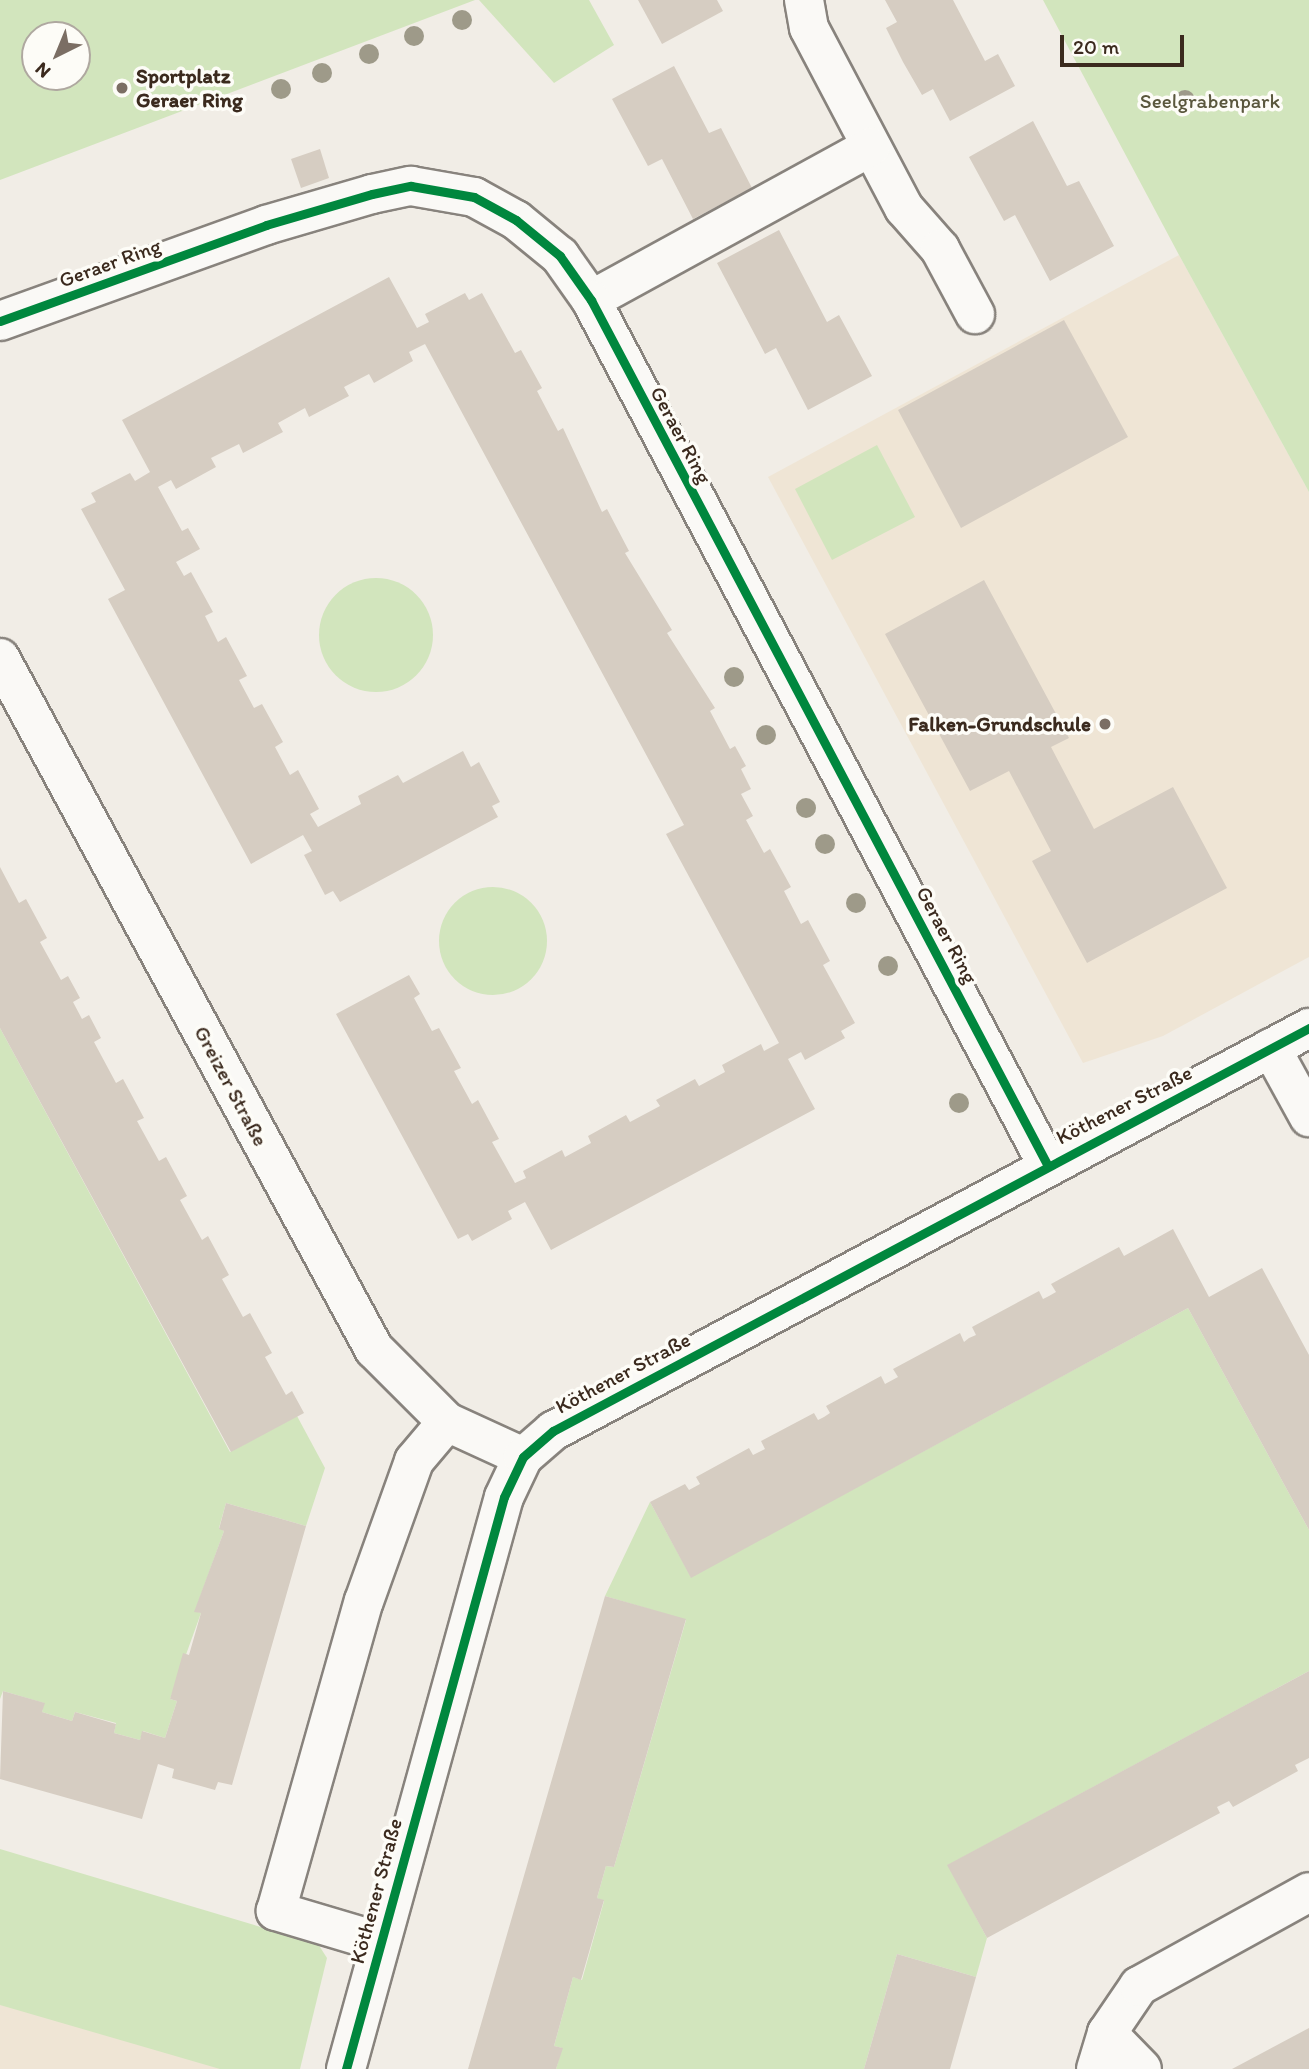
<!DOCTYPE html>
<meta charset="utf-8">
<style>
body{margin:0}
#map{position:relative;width:1309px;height:2069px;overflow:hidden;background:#f1ede6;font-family:Itim,sans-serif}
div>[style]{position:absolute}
.built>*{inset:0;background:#efe5d5}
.green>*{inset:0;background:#d2e5bd}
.round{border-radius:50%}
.building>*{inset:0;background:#d6cdc2}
.roads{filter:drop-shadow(2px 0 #88837d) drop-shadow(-2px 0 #88837d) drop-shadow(0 2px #88837d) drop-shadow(0 -2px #88837d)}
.minor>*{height:38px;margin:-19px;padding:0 19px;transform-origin:19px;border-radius:19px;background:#faf9f6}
.cycleway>*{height:9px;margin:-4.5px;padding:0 4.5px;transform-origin:4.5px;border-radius:4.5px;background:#00873e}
.trees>*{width:20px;height:20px;margin:-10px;border-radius:50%;background:#9e9a89}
.dots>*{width:19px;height:19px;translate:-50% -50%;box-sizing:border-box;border:4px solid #fdfcf7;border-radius:50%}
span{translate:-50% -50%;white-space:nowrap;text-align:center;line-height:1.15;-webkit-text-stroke:7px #fdfcf7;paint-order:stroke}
.poi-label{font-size:21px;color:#3b2a1e;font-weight:700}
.left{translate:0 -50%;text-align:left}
.right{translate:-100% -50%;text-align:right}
.park-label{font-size:21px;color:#5a573d}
.street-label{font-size:21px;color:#3b2a1e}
.north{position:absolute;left:21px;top:21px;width:70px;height:70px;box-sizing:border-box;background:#fdfcf7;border:2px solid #afa8a0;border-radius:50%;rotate:223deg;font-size:19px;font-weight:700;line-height:28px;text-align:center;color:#3b2a1e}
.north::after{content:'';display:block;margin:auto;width:24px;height:32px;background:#7b6e64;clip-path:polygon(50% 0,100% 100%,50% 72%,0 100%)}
.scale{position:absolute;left:1060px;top:35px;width:124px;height:32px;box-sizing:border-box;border:4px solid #3b2a1e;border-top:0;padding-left:9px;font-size:21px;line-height:24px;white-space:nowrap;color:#3b2a1e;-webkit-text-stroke:5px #fdfcf7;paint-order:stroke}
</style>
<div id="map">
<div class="built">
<div style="clip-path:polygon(1179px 255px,1309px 492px,1309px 957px,1163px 1036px,1083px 1063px,768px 477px)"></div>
<div style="clip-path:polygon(0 1938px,300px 2069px,0 2069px)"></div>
</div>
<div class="green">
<div style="clip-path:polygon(evenodd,0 0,475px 0,0 180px,0 0,35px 35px,77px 35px,77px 77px,35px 77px,35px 35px)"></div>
<div style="clip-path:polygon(479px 0,589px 0,614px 45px,554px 83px)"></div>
<div style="clip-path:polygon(1043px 0,1309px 0,1309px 492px,1179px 255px)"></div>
<div style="clip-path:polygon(877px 445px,915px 517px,832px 560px,795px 489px)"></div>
<div class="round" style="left:319px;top:578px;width:114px;height:114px"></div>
<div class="round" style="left:439px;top:887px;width:108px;height:108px"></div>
<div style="clip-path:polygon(0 1028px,230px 1452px,297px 1416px,325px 1468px,306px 1526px,226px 1503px,219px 1528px,224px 1531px,195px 1611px,201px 1613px,170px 1699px,177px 1701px,165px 1738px,143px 1731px,140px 1740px,114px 1733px,116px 1723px,75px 1712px,72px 1721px,42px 1712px,44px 1703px,3px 1691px,0 1699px)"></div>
<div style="clip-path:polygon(1188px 1308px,1309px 1530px,1309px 1671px,948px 1865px,987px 1938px,976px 1977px,897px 1954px,864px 2069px,556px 2069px,562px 2048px,554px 2046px,573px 1977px,582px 1980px,604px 1901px,597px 1898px,606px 1866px,614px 1867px,686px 1620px,605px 1596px,650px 1502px,691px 1577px)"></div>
<div style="clip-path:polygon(0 1849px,318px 1944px,327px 1958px,300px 2069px,220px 2069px,0 2005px)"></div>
</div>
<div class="building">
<div style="clip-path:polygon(638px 0,717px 0,723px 11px,662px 44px)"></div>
<div style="clip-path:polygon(885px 0,953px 0,985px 61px,998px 54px,1015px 86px,950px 121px,933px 89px,922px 95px,903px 62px,886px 28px,897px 22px)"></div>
<div style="clip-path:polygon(674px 66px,709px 133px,721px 128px,752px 188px,693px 219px,662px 159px,648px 166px,612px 99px)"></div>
<div style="clip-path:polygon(1033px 121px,1067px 186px,1079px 181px,1114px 246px,1050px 281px,1015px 215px,1004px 221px,969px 157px)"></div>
<div style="clip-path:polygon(320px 149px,329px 178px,301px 188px,291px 159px)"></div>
<div style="clip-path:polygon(779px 230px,827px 322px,839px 315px,872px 376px,808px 410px,776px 348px,765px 354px,717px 263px)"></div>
<div style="clip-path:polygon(389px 277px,417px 328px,429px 322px,425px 314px,465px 293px,469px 300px,482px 293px,515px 353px,521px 350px,542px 388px,537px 391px,558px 431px,563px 428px,602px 512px,607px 509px,629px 551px,625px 553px,672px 630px,667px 633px,715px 708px,710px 711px,730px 749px,735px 746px,746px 766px,741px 769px,751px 789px,741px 794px,753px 816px,746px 820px,764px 853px,770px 849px,791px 887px,784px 891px,801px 924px,808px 920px,830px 961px,823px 965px,855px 1023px,841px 1031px,845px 1038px,805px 1060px,801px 1052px,788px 1059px,815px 1109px,551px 1250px,525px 1202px,508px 1211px,512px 1219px,472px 1241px,468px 1234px,458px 1239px,336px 1014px,409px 975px,420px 994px,414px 998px,432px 1031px,439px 1028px,461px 1068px,454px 1071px,472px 1104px,478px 1100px,499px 1139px,492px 1142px,515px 1183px,526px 1178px,523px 1171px,562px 1150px,565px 1157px,591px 1143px,588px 1136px,626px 1115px,630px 1122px,660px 1106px,656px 1100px,695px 1079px,699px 1086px,725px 1072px,722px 1065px,761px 1044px,764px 1051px,779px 1043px,666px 834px,684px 825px,425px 344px,409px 352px,413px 361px,374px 383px,369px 374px,344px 387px,349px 396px,309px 417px,305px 408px,278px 423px,283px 432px,243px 453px,239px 444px,211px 458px,216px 467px,176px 489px,171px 480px,158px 487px,182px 531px,188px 528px,200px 549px,176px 562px,184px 576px,191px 572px,213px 612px,205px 616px,218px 642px,226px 637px,247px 676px,239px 680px,254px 708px,262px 704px,283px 742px,275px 747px,290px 775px,298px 770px,319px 809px,310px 814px,318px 827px,361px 804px,358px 796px,398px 775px,403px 783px,463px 751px,471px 767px,479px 762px,500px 802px,492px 806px,498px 817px,340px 902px,333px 891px,325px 895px,304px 855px,312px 851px,303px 835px,251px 864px,108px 599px,125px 590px,81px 509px,96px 502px,91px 493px,130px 473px,135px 481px,150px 472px,122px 420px)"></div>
<div style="clip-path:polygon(1064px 320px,1128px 437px,961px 528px,898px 410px)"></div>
<div style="clip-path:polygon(984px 580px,1069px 738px,1051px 747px,1094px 829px,1173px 787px,1227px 888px,1087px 963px,1032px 861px,1051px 851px,1009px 771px,970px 791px,885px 634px)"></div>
<div style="clip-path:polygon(0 867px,19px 903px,26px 899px,47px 938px,40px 942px,61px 980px,68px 976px,80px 998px,73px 1002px,82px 1019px,89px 1015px,101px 1038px,94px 1042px,116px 1083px,123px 1079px,144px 1118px,137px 1121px,159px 1161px,166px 1157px,187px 1196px,180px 1200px,202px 1240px,208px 1236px,229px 1275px,222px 1279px,243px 1317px,250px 1313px,272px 1353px,265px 1357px,286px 1395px,292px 1391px,304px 1413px,231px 1452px,0 1028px)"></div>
<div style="clip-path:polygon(1173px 1229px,1209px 1297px,1262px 1268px,1309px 1355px,1309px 1530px,1188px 1308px,691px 1578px,650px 1502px,685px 1484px,689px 1490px,700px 1484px,696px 1477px,749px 1448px,753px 1455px,765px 1449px,761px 1441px,814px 1413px,818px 1420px,824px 1417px,830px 1413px,826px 1406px,881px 1376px,885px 1384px,898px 1377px,893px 1369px,960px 1333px,964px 1342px,969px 1338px,976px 1335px,972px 1327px,1039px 1291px,1043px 1299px,1049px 1296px,1056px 1292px,1051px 1284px,1119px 1247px,1124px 1256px)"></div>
<div style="clip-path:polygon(226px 1503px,306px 1526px,232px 1785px,218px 1782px,215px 1790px,172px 1778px,174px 1769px,158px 1764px,142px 1819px,0 1779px,3px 1691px,45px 1703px,42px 1712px,72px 1721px,75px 1712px,116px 1724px,114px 1733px,140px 1740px,142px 1731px,165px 1738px,177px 1701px,170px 1699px,183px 1653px,189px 1655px,201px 1613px,194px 1612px,224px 1531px,219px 1529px)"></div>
<div style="clip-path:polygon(605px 1596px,686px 1619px,614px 1867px,606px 1866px,597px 1898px,604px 1900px,581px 1980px,573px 1977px,554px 2046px,563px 2048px,556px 2069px,468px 2069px)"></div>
<div style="clip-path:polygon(1309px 1671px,1309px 1758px,1295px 1765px,1298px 1771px,1233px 1807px,1229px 1801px,1217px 1807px,1220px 1813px,987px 1938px,947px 1865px)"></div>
<div style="clip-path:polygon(897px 1954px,976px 1977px,950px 2069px,864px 2069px)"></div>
<div style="clip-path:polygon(1309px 2028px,1309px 2069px,1232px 2069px)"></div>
</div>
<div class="roads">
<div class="minor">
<div style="left:804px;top:0;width:28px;rotate:80deg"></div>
<div style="left:809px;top:28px;width:204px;rotate:62.2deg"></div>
<div style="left:904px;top:208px;width:55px;rotate:48.7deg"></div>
<div style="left:940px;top:249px;width:74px;rotate:61.7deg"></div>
<div style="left:591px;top:300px;width:319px;rotate:-28.7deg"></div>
<div style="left:0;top:321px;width:283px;rotate:-19.8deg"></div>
<div style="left:266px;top:225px;width:110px;rotate:-16.3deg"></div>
<div style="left:372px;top:194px;width:40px;rotate:-12deg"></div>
<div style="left:411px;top:186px;width:64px;rotate:9.9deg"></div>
<div style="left:474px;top:197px;width:48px;rotate:28.7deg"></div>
<div style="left:516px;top:220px;width:57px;rotate:39.3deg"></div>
<div style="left:560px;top:256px;width:54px;rotate:54.8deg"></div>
<div style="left:591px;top:300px;width:977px;rotate:62.18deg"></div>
<div style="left:0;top:658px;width:786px;rotate:61.58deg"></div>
<div style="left:374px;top:1349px;width:103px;rotate:45deg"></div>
<div style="left:447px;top:1422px;width:84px;rotate:24.7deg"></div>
<div style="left:1271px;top:1048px;width:79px;rotate:61.2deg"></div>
<div style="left:380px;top:1942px;width:109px;rotate:-163.4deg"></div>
<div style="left:276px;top:1911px;width:322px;rotate:-74.2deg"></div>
<div style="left:364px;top:1601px;width:149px;rotate:-70.3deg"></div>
<div style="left:414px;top:1461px;width:51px;rotate:-49.8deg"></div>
<div style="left:1107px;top:2033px;width:50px;rotate:45.8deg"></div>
<div style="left:346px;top:2069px;width:593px;rotate:-74.56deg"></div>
<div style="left:504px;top:1497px;width:44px;rotate:-64.6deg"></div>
<div style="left:523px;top:1457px;width:40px;rotate:-41deg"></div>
<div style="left:553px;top:1431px;width:857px;rotate:-28.06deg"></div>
<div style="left:1096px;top:2069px;width:38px;rotate:-73deg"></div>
<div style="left:1107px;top:2033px;width:57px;rotate:-55.8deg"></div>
<div style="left:1139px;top:1986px;width:194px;rotate:-28.9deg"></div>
</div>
</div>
<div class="cycleway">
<div style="left:0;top:321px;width:283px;rotate:-19.8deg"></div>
<div style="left:266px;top:225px;width:110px;rotate:-16.3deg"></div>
<div style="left:372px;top:194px;width:40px;rotate:-12deg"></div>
<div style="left:411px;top:186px;width:64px;rotate:9.9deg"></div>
<div style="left:474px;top:197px;width:48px;rotate:28.7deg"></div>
<div style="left:516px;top:220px;width:57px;rotate:39.3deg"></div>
<div style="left:560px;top:256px;width:54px;rotate:54.8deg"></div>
<div style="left:591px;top:300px;width:977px;rotate:62.18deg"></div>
<div style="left:346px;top:2069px;width:593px;rotate:-74.56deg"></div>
<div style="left:504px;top:1497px;width:44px;rotate:-64.6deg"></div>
<div style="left:523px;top:1457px;width:40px;rotate:-41deg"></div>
<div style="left:553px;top:1431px;width:857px;rotate:-28.06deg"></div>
</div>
<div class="trees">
<div style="left:462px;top:20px"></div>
<div style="left:414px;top:36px"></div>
<div style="left:369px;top:54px"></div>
<div style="left:322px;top:73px"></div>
<div style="left:281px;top:89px"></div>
<div style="left:1185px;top:100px"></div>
<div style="left:734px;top:677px"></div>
<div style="left:766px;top:735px"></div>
<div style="left:806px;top:808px"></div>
<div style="left:825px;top:844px"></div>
<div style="left:856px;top:903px"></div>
<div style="left:888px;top:966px"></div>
<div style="left:959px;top:1103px"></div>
</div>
<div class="dots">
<div style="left:122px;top:88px;background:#7b6e64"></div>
<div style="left:1105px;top:724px;background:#7b6e64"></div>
</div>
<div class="poi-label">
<span class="left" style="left:136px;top:88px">Sportplatz<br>Geraer Ring</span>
<span class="right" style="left:1091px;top:724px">Falken-Grundschule</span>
</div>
<div class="park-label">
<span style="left:1210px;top:101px">Seelgrabenpark</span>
</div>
<div class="street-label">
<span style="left:110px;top:263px;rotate:-20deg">Geraer Ring</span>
<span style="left:681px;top:435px;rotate:62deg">Geraer Ring</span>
<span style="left:947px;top:935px;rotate:62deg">Geraer Ring</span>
<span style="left:231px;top:1086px;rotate:62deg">Greizer Straße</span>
<span style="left:1124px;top:1105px;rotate:-27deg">Köthener Straße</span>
<span style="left:623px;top:1373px;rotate:-28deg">Köthener Straße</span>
<span style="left:376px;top:1891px;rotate:-75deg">Köthener Straße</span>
</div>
<div class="north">N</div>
<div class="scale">20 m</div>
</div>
